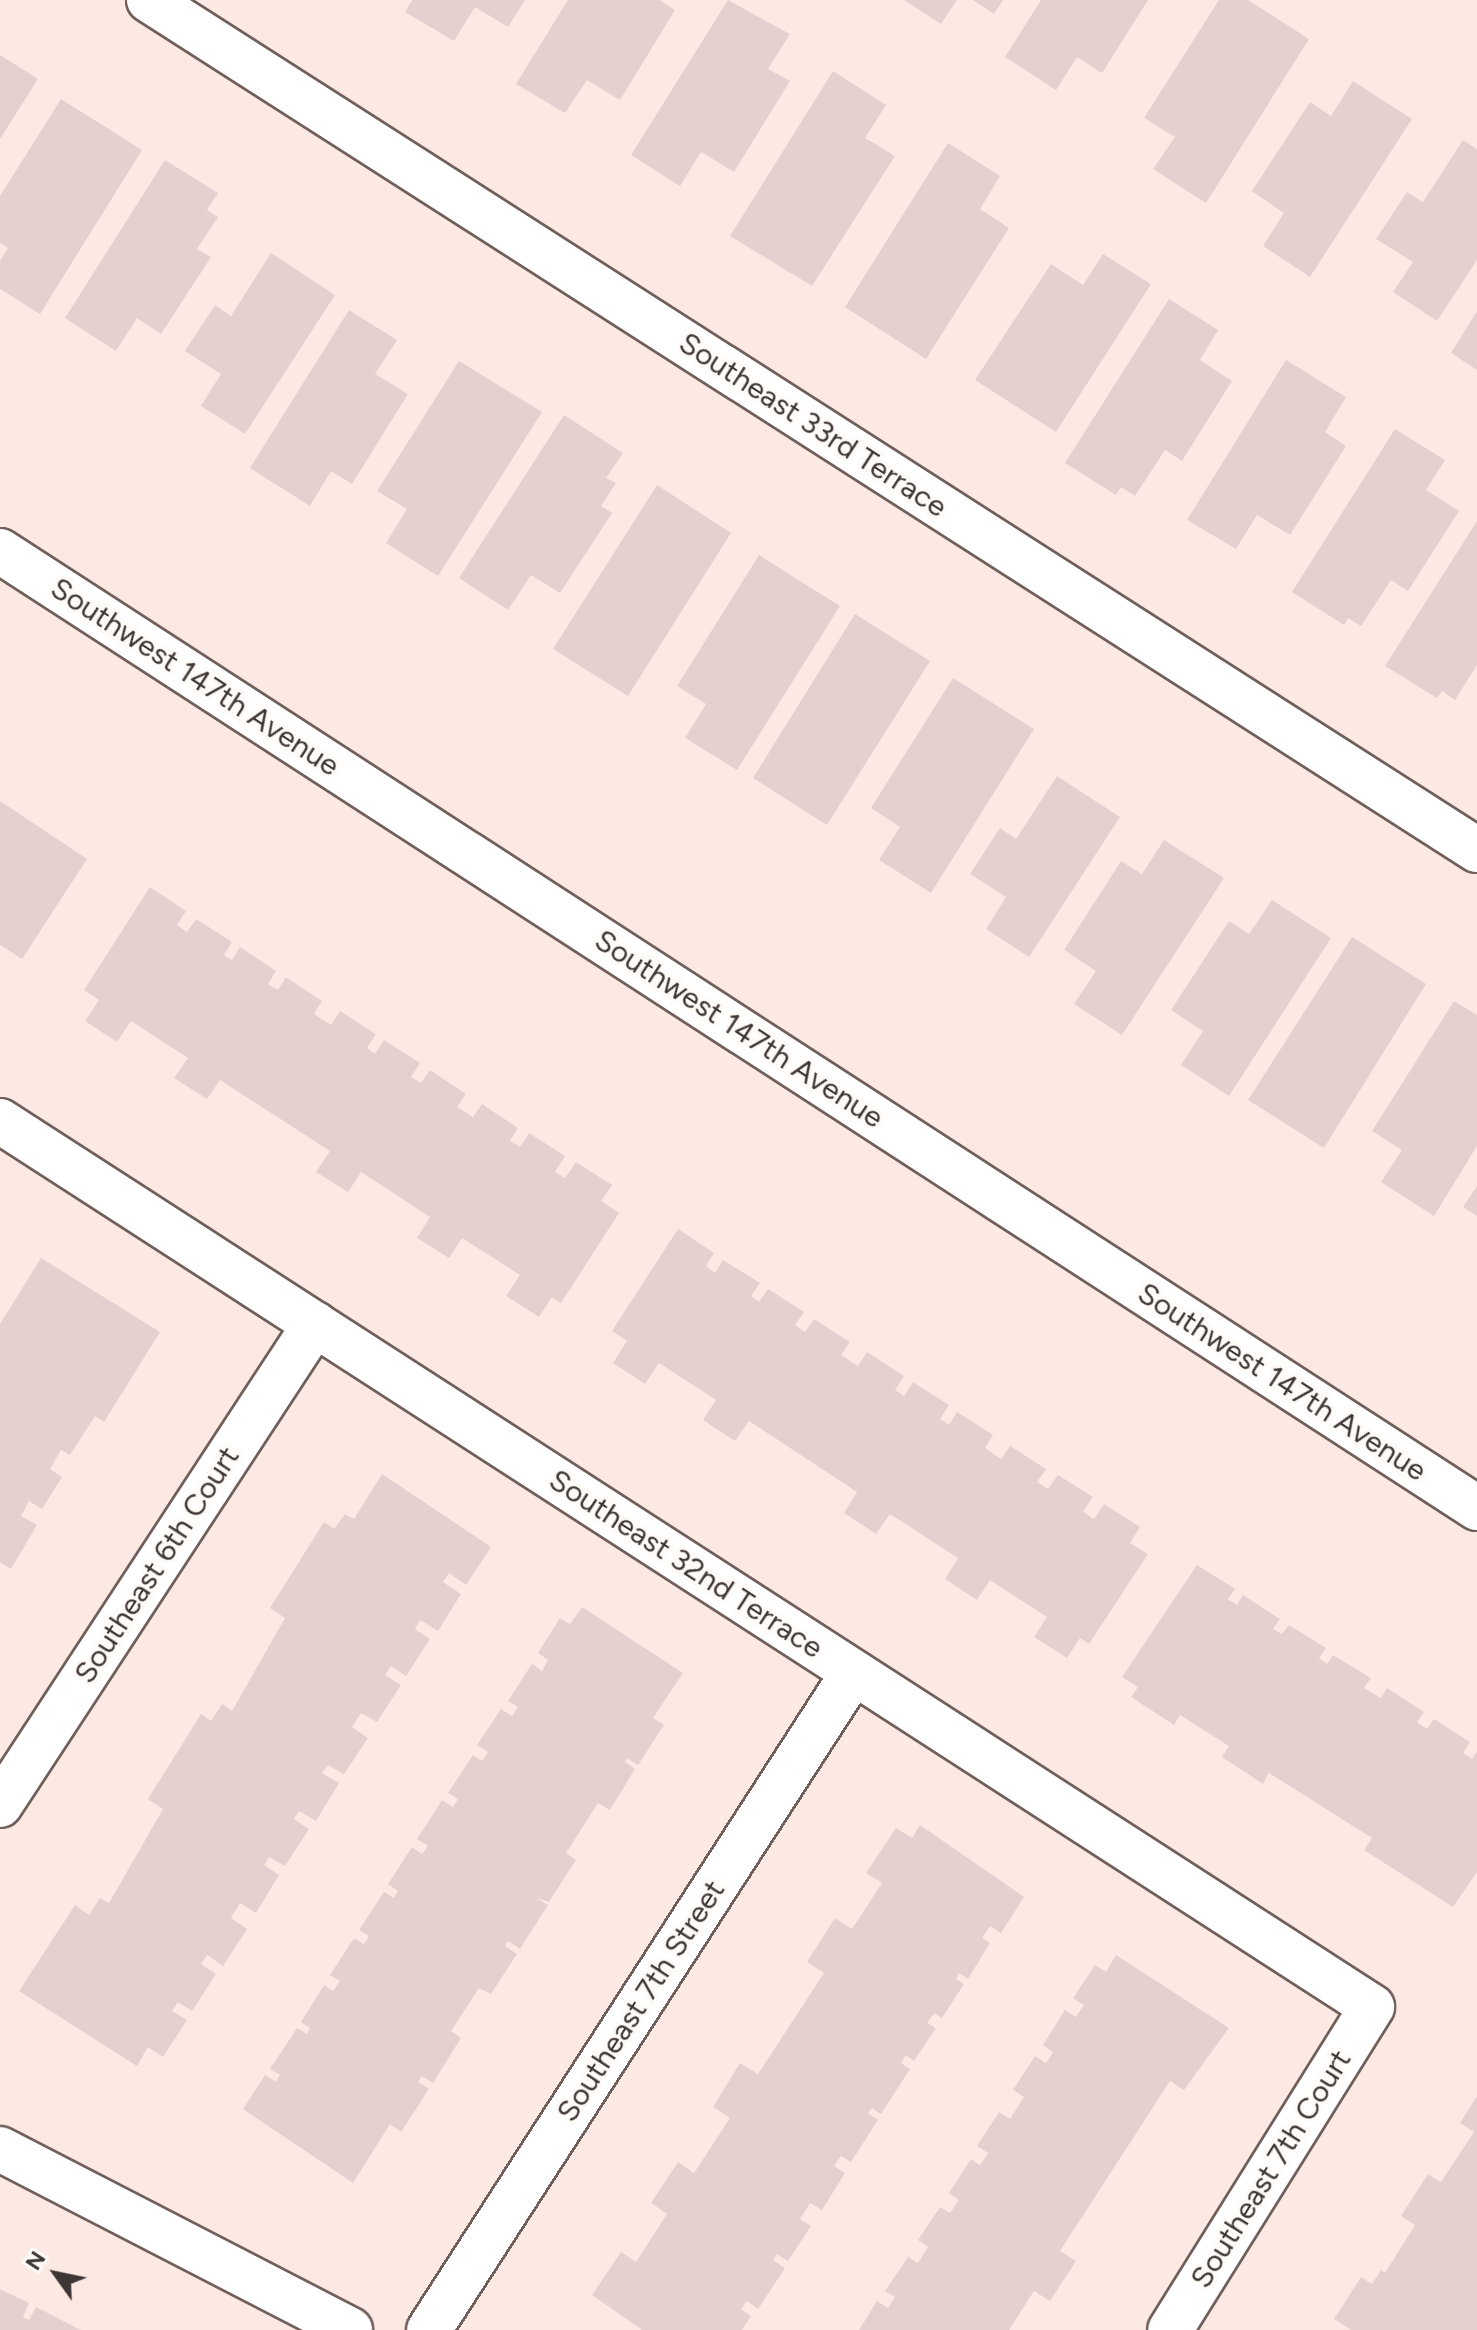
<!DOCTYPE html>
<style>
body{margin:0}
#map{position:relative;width:1477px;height:2330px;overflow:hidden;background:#fde9e3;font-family:Figtree,sans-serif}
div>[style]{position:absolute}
.building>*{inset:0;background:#e5d0d0}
.roads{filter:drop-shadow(2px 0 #705f5a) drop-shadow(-2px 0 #705f5a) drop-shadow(0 2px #705f5a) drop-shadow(0 -2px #705f5a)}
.minor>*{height:44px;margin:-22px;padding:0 22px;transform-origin:22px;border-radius:22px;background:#fff}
span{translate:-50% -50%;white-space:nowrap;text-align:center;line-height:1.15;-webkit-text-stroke:8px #fffbf9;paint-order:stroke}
.street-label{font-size:30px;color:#3e3634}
.north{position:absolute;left:16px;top:2234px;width:80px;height:80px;-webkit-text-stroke:6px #fffbf9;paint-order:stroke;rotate:303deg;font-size:22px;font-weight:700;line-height:32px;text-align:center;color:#3e3634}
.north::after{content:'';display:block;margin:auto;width:28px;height:36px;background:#3e3634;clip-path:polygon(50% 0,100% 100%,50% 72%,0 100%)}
</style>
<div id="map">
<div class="building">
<div style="clip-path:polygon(412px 0,525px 0,508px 27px,475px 7px,454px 41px,405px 12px)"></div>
<div style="clip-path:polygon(568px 0,659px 0,675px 10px,620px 100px,587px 80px,565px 113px,516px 84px)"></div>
<div style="clip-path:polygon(728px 0,790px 34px,768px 69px,790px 81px,734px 172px,701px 152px,680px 186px,631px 155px)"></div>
<div style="clip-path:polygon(904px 0,957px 0,941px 24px)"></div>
<div style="clip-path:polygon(973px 0,1003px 0,994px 14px)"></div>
<div style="clip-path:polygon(1041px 0,1148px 0,1102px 73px,1077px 57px,1056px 90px,1005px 57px)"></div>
<div style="clip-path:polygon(1219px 0,1248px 0,1309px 39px,1206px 203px,1153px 169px,1175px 137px,1144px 118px)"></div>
<div style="clip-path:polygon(0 55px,38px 79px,0 139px)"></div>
<div style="clip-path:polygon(833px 71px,886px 105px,865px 138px,895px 156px,812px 286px,730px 236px)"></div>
<div style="clip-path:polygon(1353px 81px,1412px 119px,1310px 277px,1263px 246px,1284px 213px,1252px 191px,1310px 102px,1331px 116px)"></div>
<div style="clip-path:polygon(61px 99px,142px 150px,40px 314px,0 289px,0 261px,8px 248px,0 243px,0 196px)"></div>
<div style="clip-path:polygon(1463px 140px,1477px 149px,1477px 260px,1437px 321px,1393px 292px,1413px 262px,1376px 239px,1407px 192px,1423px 202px)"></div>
<div style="clip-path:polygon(948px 143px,1000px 176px,980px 209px,1009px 228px,926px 359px,845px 307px)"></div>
<div style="clip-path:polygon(165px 160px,218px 193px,207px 210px,218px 217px,197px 249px,211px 257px,161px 334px,137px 318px,116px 351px,65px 318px)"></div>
<div style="clip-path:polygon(271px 253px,335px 295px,245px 434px,201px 406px,221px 374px,185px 351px,215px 305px,231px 316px)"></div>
<div style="clip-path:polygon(1103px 254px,1151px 284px,1056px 432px,975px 380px,1051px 264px,1083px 285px)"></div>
<div style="clip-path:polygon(1169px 299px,1218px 330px,1200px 360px,1232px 381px,1182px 461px,1165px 450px,1135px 496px,1121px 487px,1116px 495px,1065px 463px)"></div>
<div style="clip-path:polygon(349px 310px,397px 340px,375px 374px,408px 394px,352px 484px,331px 471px,310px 506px,250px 468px)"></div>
<div style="clip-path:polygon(1477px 311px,1477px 370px,1451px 353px)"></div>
<div style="clip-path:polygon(1286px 360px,1346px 397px,1325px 432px,1346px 446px,1290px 535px,1257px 515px,1236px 549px,1187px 520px)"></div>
<div style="clip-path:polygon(459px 361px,542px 412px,438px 576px,386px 543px,407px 509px,377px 491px)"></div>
<div style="clip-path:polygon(564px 415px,623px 453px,606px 478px,616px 483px,601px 506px,612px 513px,560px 593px,531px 575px,508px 610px,459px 578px)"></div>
<div style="clip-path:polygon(1395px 429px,1445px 460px,1426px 490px,1459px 511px,1408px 591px,1391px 580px,1361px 626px,1348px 618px,1344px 625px,1292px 592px)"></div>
<div style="clip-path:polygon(657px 485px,731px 533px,628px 696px,553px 649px)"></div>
<div style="clip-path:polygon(1477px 521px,1477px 665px,1455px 700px,1442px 691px,1437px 698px,1385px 666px)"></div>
<div style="clip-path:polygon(759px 555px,840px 606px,737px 770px,685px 738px,706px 704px,677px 686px)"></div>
<div style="clip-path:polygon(855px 614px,930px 661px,827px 825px,753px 778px)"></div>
<div style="clip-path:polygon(953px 678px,1034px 729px,931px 893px,879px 860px,900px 827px,871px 808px)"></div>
<div style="clip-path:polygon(1057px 776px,1120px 817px,1029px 957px,986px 929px,1006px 897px,970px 874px,1000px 828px,1016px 839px)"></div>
<div style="clip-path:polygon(0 801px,87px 859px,22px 959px,0 945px)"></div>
<div style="clip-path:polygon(1164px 840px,1224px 878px,1122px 1035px,1074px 1004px,1096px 971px,1064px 950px,1121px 861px,1142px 874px)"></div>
<div style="clip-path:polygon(150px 887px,186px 911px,177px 925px,187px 932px,196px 919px,232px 942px,224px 955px,232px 960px,240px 947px,276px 971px,268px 984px,278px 990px,286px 977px,322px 1001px,314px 1014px,331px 1025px,340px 1011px,376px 1034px,367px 1048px,375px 1054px,384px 1040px,420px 1063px,411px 1077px,421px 1083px,430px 1070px,466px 1094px,457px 1107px,473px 1117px,482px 1104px,518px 1128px,510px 1141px,520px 1147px,529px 1133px,565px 1156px,555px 1172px,565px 1178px,576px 1162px,612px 1185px,601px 1201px,619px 1213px,561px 1303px,552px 1297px,539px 1317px,506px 1296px,520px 1275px,462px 1238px,449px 1258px,417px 1238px,430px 1217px,361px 1172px,348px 1192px,316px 1172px,330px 1151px,220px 1080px,207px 1099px,174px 1078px,188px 1058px,131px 1021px,117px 1042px,85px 1021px,99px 1000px,84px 990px)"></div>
<div style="clip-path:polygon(1272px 900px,1331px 938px,1229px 1096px,1181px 1065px,1203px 1031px,1171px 1010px,1229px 921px,1249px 934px)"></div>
<div style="clip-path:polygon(1352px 937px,1426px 984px,1324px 1148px,1248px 1100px)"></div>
<div style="clip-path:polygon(1454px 1001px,1477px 1015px,1477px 1146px,1434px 1216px,1381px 1182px,1402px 1150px,1372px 1131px)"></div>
<div style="clip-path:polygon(1477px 1186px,1477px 1216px,1463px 1207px)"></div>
<div style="clip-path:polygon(678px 1229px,714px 1253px,706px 1266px,715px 1273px,723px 1260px,760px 1283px,751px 1296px,759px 1302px,768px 1289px,804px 1312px,795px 1325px,805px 1332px,814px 1319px,850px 1342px,841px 1355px,858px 1366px,867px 1352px,904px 1376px,895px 1390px,904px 1396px,913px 1382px,949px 1405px,940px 1419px,949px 1425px,957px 1412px,993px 1435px,985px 1448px,1001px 1459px,1010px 1446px,1046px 1469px,1037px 1482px,1048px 1489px,1058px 1475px,1093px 1497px,1083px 1512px,1094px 1519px,1104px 1504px,1140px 1527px,1130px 1543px,1148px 1554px,1089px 1644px,1080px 1638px,1067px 1658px,1034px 1637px,1047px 1617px,990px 1580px,977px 1600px,945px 1579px,958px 1558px,890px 1514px,876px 1534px,844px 1513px,857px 1492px,749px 1421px,735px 1441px,703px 1420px,716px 1400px,659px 1363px,645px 1384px,613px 1363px,627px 1341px,612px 1331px)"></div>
<div style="clip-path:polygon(41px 1258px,160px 1332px,104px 1422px,95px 1416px,70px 1455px,61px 1450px,50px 1469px,62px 1477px,42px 1509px,29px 1501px,21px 1516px,37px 1525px,11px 1569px,0 1562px,0 1324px)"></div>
<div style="clip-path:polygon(382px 1474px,491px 1547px,466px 1585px,449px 1573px,443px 1582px,461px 1594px,438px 1631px,420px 1620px,415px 1629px,430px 1639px,406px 1676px,391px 1666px,385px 1675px,401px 1685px,377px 1722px,361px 1713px,352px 1727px,368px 1738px,344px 1774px,328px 1765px,322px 1773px,339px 1783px,316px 1821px,299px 1811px,294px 1819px,309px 1829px,285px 1866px,269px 1857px,264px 1865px,279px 1875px,256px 1913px,240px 1903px,231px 1918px,247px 1929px,223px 1966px,207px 1955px,201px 1964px,216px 1974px,192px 2011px,178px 2002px,172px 2011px,187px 2020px,163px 2057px,148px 2047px,137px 2066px,19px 1991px,75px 1905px,89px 1915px,100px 1898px,109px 1903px,163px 1809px,148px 1799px,201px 1714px,211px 1721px,222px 1704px,232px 1711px,285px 1618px,270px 1608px,324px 1522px,334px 1529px,345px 1514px,354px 1519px)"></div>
<div style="clip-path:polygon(1197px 1565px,1235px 1589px,1228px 1599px,1237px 1605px,1243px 1595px,1280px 1619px,1273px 1629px,1282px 1634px,1289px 1625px,1326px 1648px,1319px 1658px,1327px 1664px,1333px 1655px,1371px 1678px,1364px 1688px,1381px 1698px,1387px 1688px,1424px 1712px,1417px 1722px,1427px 1729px,1434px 1719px,1470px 1742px,1463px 1753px,1472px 1759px,1477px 1751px,1477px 1872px,1453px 1907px,1364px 1850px,1372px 1838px,1269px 1773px,1263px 1784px,1222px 1757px,1229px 1746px,1180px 1715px,1174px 1725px,1131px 1697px,1138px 1687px,1122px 1677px)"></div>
<div style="clip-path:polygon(582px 1607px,683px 1673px,653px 1718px,664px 1725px,638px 1765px,627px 1758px,625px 1762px,635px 1769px,610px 1810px,598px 1803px,566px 1853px,576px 1860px,549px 1902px,536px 1898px,548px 1905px,520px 1949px,508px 1941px,505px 1946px,517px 1954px,491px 1994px,479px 1988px,451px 2031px,461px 2038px,433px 2083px,422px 2076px,418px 2082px,429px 2089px,401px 2132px,390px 2124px,353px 2183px,243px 2109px,265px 2075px,276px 2082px,280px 2075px,270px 2069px,297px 2028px,307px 2034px,310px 2028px,301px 2022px,324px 1985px,333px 1991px,340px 1981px,330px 1975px,354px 1938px,364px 1944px,369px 1936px,359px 1930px,384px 1892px,394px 1898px,398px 1891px,388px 1884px,412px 1847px,422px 1854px,428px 1846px,417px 1839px,442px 1800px,453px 1807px,458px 1799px,448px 1793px,473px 1755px,482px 1761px,488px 1752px,477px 1745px,501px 1709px,512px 1716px,518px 1707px,508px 1701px,532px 1664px,542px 1671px,548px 1660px,538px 1653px,560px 1618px,570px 1624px)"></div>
<div style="clip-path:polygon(920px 1825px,1024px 1897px,1001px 1933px,990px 1926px,982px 1938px,990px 1943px,968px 1979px,959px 1973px,956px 1979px,964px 1984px,942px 2018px,934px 2013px,927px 2023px,936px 2028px,914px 2061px,906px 2055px,901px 2063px,910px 2069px,881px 2114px,872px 2108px,868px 2113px,878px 2120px,851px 2162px,841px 2156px,834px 2166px,845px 2173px,822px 2210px,810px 2203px,800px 2219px,811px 2226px,788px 2261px,777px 2254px,773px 2260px,785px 2268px,758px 2309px,747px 2301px,741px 2309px,751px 2316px,742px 2330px,642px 2330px,592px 2295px,621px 2252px,636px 2262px,667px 2214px,651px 2203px,678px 2162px,694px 2173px,730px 2118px,713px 2107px,740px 2063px,758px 2074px,824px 1973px,807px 1962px,835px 1918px,852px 1929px,882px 1883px,866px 1873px,896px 1828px,912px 1838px)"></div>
<div style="clip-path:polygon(1116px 1955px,1229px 2028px,1184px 2090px,1170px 2081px,1060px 2251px,1076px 2261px,1050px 2301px,1034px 2291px,1009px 2330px,859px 2330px,877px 2301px,888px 2308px,895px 2297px,885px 2291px,908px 2257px,918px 2263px,928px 2247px,918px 2240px,940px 2207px,950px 2213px,959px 2200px,949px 2193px,971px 2159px,980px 2165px,988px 2153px,977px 2146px,999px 2112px,1010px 2119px,1024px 2097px,1013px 2090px,1035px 2056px,1046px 2063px,1053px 2052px,1043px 2045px,1065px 2010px,1076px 2017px,1084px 2005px,1073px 1998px,1095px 1965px,1106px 1972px)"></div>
<div style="clip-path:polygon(1477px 2096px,1477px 2330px,1351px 2330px,1334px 2319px,1361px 2277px,1372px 2284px,1381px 2270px,1385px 2273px,1415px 2225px,1401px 2216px,1428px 2174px,1441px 2182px,1474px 2132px,1460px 2123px)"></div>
<div style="clip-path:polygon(0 2289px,29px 2303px,23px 2317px,29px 2320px,36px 2307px,81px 2330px,0 2330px)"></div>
</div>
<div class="roads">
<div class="minor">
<div style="left:149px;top:0;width:1577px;rotate:32.62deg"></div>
<div style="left:0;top:551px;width:1760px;rotate:32.94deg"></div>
<div style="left:0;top:1121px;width:1633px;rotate:32.85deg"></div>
<div style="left:1372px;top:2007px;width:381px;rotate:122deg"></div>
<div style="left:0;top:1805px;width:575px;rotate:-56.78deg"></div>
<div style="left:0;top:2149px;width:394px;rotate:27.3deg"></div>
<div style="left:429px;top:2330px;width:782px;rotate:-57.16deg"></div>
</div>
</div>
<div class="street-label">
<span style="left:813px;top:425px;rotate:33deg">Southeast 33rd Terrace</span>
<span style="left:195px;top:677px;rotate:33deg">Southwest 147th Avenue</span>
<span style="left:739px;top:1029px;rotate:33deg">Southwest 147th Avenue</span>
<span style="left:1282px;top:1382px;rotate:33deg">Southwest 147th Avenue</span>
<span style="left:686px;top:1564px;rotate:33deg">Southeast 32nd Terrace</span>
<span style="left:157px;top:1565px;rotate:-57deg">Southeast 6th Court</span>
<span style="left:641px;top:2001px;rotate:-57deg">Southeast 7th Street</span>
<span style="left:1271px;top:2169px;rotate:-58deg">Southeast 7th Court</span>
</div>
<div class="north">N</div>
</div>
